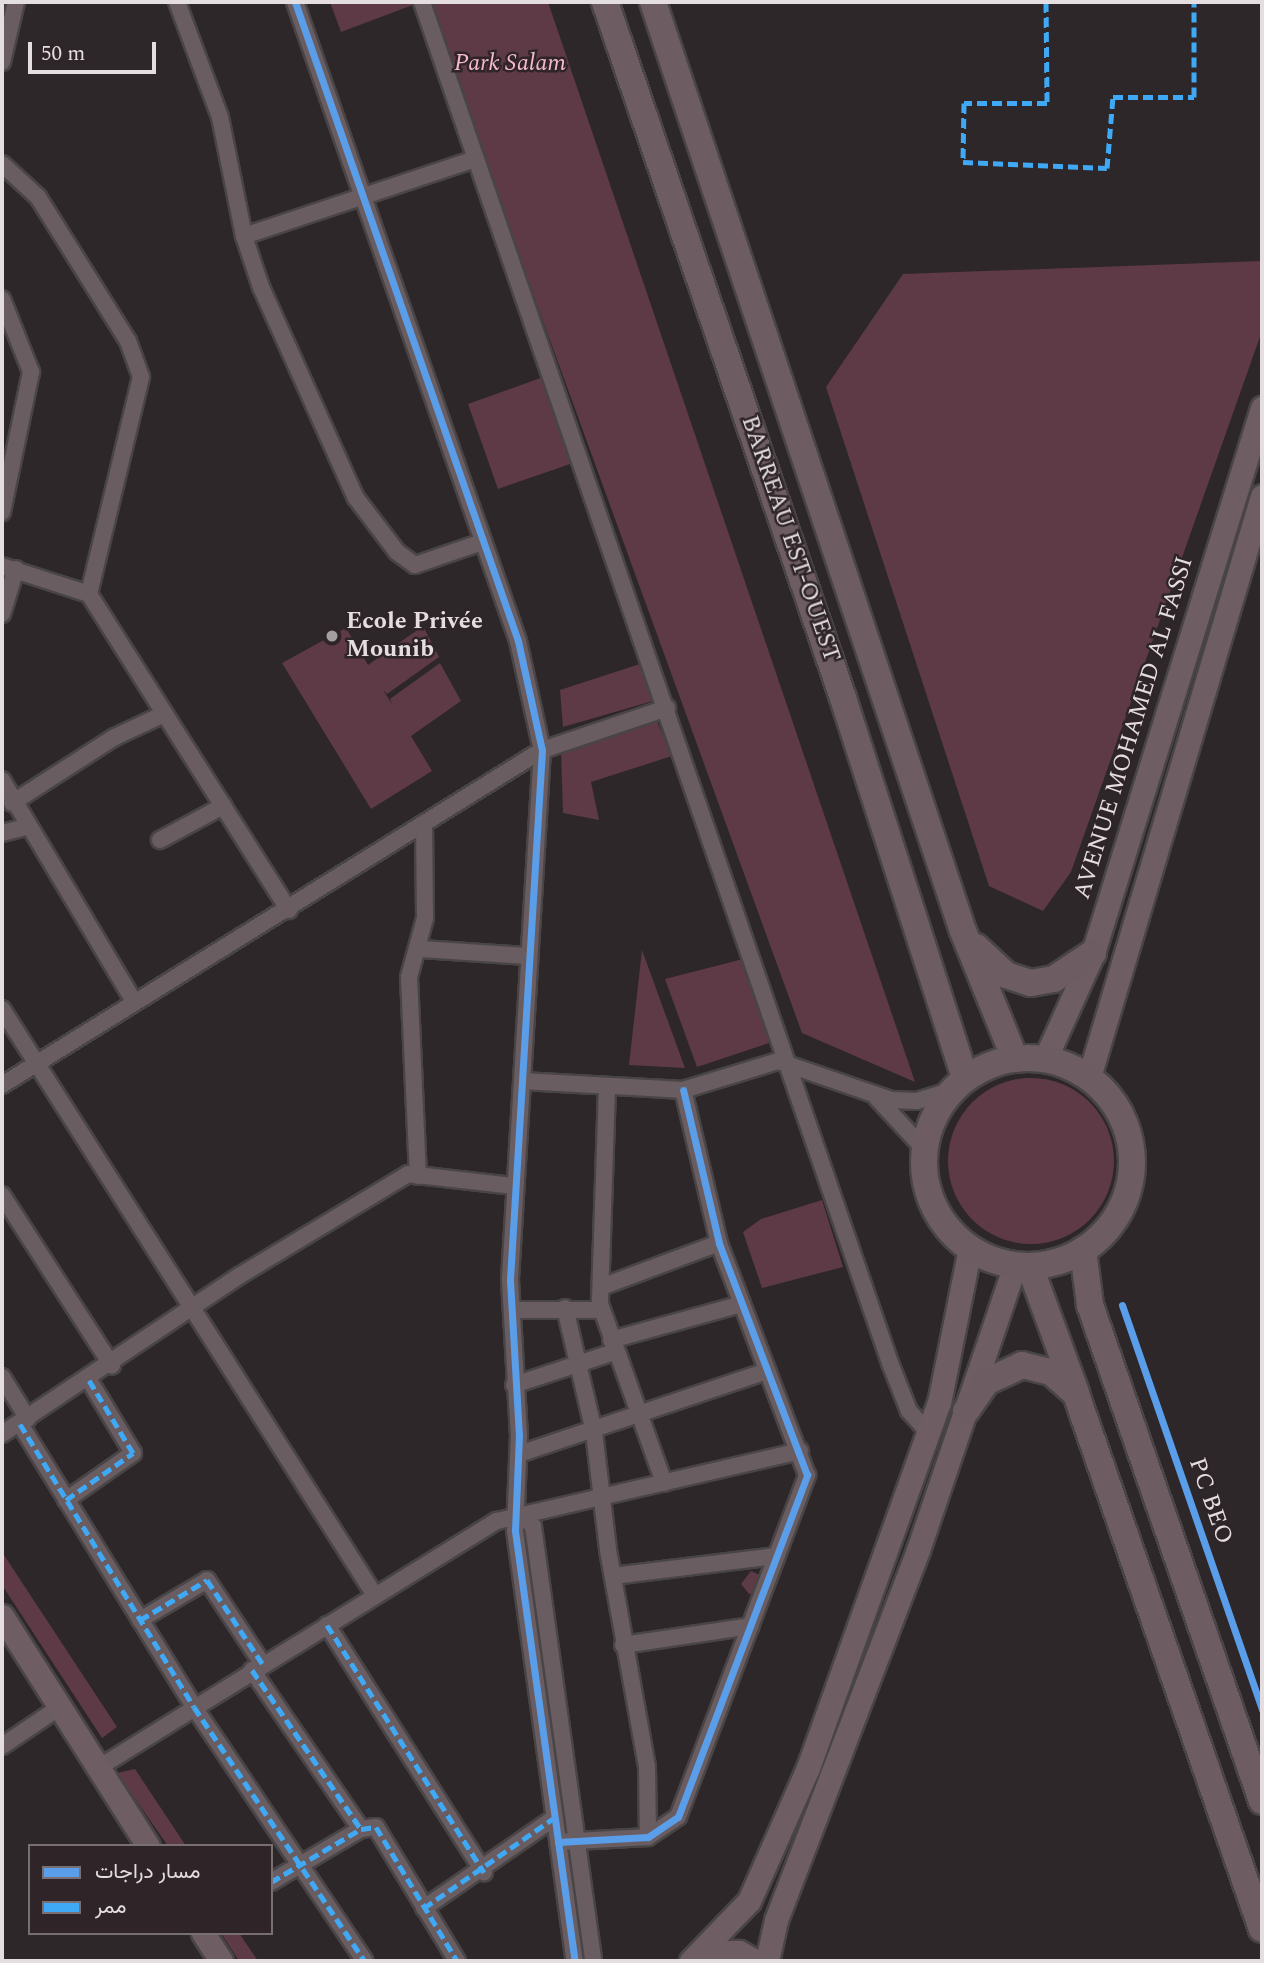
<!DOCTYPE html>
<meta charset="utf-8">
<style>
body{margin:0}
#map{position:relative;width:1264px;height:1963px;overflow:hidden;background:#2d2729;font-family:Spectral,Vazirmatn,serif}
div>[style]{position:absolute}
.green>*{inset:0;background:#5d3a46}
.round{border-radius:50%}
.roads{filter:drop-shadow(2px 0 #494546) drop-shadow(-2px 0 #494546) drop-shadow(0 2px #494546) drop-shadow(0 -2px #494546)}
.street>*{height:16px;margin:-8px;padding:0 8px;transform-origin:8px;border-radius:8px;background:#6a5d61}
.secondary>*{height:23px;margin:-11.5px;padding:0 11.5px;transform-origin:11.5px;border-radius:11.5px;background:#6e5e64}
.primary>*{height:26px;margin:-13px;padding:0 13px;transform-origin:13px;border-radius:13px;background:#6d5d62}
.primary>.ring{margin:-13px;padding:0;box-sizing:content-box;background:none;border:26px solid #6d5d62;border-radius:50%}
.quiet>*{height:5px;margin-top:-2.5px;transform-origin:0;background:repeating-linear-gradient(90deg,#3fa9f5 0 10px,transparent 0 15px)}
.cycleway>*{height:7px;margin:-3.5px;padding:0 3.5px;transform-origin:3.5px;border-radius:3.5px;background:#5a9eea}
.dots>*{width:19px;height:19px;translate:-50% -50%;box-sizing:border-box;border:4px solid #2f2528;border-radius:50%}
span{translate:-50% -50%;white-space:nowrap;text-align:center;line-height:1.15;-webkit-text-stroke:5px #2f2528;paint-order:stroke}
.park-label{font-size:24px;color:#f5b9cc;font-style:italic}
.street-label{font-size:24px;color:#e4dee0}
.poi-label{font-size:24px;color:#e4dee0;font-weight:700}
.left{translate:0 -50%;text-align:left}
.frame{position:absolute;inset:0;border:4px solid #e4dee0;pointer-events:none}
.legend{position:absolute;left:28px;top:1844px;width:245px;height:91px;box-sizing:border-box;background:#2f2528;border:2px solid #776f72;margin:0;padding:9px 12px;list-style:none;font-size:21px;color:#e4dee0}
.legend li{display:flex;align-items:center;gap:14px;height:35px}
.legend b{width:35px;border:2px solid #776f72}
.scale{position:absolute;left:28px;top:42px;width:128px;height:32px;box-sizing:border-box;border:4px solid #e4dee0;border-top:0;padding-left:9px;font-size:21px;line-height:24px;white-space:nowrap;color:#e4dee0;-webkit-text-stroke:5px #2f2528;paint-order:stroke}
</style>
<div id="map">
<div class="green">
<div style="clip-path:polygon(330px 2px,418px 2px,418px 3px,341px 32px)"></div>
<div style="clip-path:polygon(427px 2px,548px 2px,915px 1082px,802px 1033px)"></div>
<div style="clip-path:polygon(1262px 261px,1262px 331px,1071px 872px,1043px 911px,989px 886px,826px 387px,903px 274px)"></div>
<div style="clip-path:polygon(546px 376px,576px 462px,498px 489px,468px 404px)"></div>
<div style="clip-path:polygon(423px 626px,439px 657px,387px 694px,383px 690px,392px 704px,390px 699px,440px 663px,461px 701px,411px 736px,432px 771px,371px 809px,282px 663px,346px 628px,368px 665px)"></div>
<div style="clip-path:polygon(649px 661px,663px 698px,563px 727px,560px 690px)"></div>
<div style="clip-path:polygon(657px 721px,672px 756px,591px 782px,599px 820px,563px 813px,561px 752px)"></div>
<div style="clip-path:polygon(642px 950px,685px 1068px,629px 1065px)"></div>
<div style="clip-path:polygon(747px 958px,772px 1042px,697px 1067px,665px 979px)"></div>
<div class="round" style="left:948px;top:1078px;width:166px;height:166px"></div>
<div style="clip-path:polygon(822px 1200px,843px 1267px,762px 1288px,743px 1232px,761px 1219px)"></div>
<div style="clip-path:polygon(2px 1552px,117px 1727px,102px 1738px,2px 1585px)"></div>
<div style="clip-path:polygon(751px 1571px,762px 1576px,758px 1593px,749px 1594px,741px 1584px)"></div>
<div style="clip-path:polygon(135px 1769px,186px 1846px,168px 1846px,117px 1773px)"></div>
<div style="clip-path:polygon(221px 1933px,239px 1933px,258px 1961px,239px 1961px)"></div>
</div>
<div class="roads">
<div class="street">
<div style="left:177px;top:2px;width:123px;rotate:69.5deg"></div>
<div style="left:220px;top:117px;width:121px;rotate:78.6deg"></div>
<div style="left:244px;top:236px;width:54px;rotate:71.6deg"></div>
<div style="left:261px;top:287px;width:231px;rotate:65.8deg"></div>
<div style="left:356px;top:498px;width:68px;rotate:52.8deg"></div>
<div style="left:397px;top:552px;width:22px;rotate:36deg"></div>
<div style="left:415px;top:565px;width:71px;rotate:-18.9deg"></div>
<div style="left:295px;top:2px;width:677px;rotate:70.76deg"></div>
<div style="left:518px;top:641px;width:112px;rotate:77.6deg"></div>
<div style="left:542px;top:750px;width:531px;rotate:93.46deg"></div>
<div style="left:510px;top:1280px;width:155px;rotate:86.7deg"></div>
<div style="left:519px;top:1435px;width:96px;rotate:92.4deg"></div>
<div style="left:515px;top:1531px;width:434px;rotate:82.1deg"></div>
<div style="left:422px;top:2px;width:1439px;rotate:71.02deg"></div>
<div style="left:890px;top:1363px;width:52px;rotate:68.4deg"></div>
<div style="left:909px;top:1411px;width:25px;rotate:48deg"></div>
<div style="left:2px;top:62px;width:62px;rotate:-76.9deg"></div>
<div style="left:2px;top:164px;width:49px;rotate:42.5deg"></div>
<div style="left:38px;top:197px;width:170px;rotate:58deg"></div>
<div style="left:128px;top:341px;width:38px;rotate:70deg"></div>
<div style="left:141px;top:377px;width:223px;rotate:103.5deg"></div>
<div style="left:244px;top:236px;width:244px;rotate:-18.4deg"></div>
<div style="left:2px;top:299px;width:79px;rotate:68.3deg"></div>
<div style="left:31px;top:372px;width:143px;rotate:101.7deg"></div>
<div style="left:2px;top:566px;width:91px;rotate:17.8deg"></div>
<div style="left:89px;top:594px;width:374px;rotate:57.7deg"></div>
<div style="left:2px;top:614px;width:47px;rotate:-72.7deg"></div>
<div style="left:2px;top:780px;width:257px;rotate:59.2deg"></div>
<div style="left:12px;top:803px;width:122px;rotate:-32.7deg"></div>
<div style="left:115px;top:737px;width:54px;rotate:-25.1deg"></div>
<div style="left:2px;top:833px;width:25px;rotate:-14deg"></div>
<div style="left:160px;top:840px;width:72px;rotate:-28.4deg"></div>
<div style="left:421px;top:949px;width:106px;rotate:3.8deg"></div>
<div style="left:2px;top:1009px;width:693px;rotate:57.55deg"></div>
<div style="left:522px;top:1081px;width:161px;rotate:3.2deg"></div>
<div style="left:683px;top:1090px;width:99px;rotate:-17deg"></div>
<div style="left:778px;top:1061px;width:120px;rotate:19deg"></div>
<div style="left:891px;top:1100px;width:26px;rotate:2deg"></div>
<div style="left:917px;top:1101px;width:38px;rotate:-17deg"></div>
<div style="left:2px;top:1085px;width:635px;rotate:-31.81deg"></div>
<div style="left:542px;top:750px;width:132px;rotate:-18.6deg"></div>
<div style="left:607px;top:1088px;width:216px;rotate:91.9deg"></div>
<div style="left:600px;top:1304px;width:190px;rotate:70.3deg"></div>
<div style="left:877px;top:1098px;width:71px;rotate:47.3deg"></div>
<div style="left:418px;top:1176px;width:199px;rotate:-92.6deg"></div>
<div style="left:409px;top:977px;width:61px;rotate:-74.8deg"></div>
<div style="left:425px;top:918px;width:94px;rotate:-90.6deg"></div>
<div style="left:2px;top:1195px;width:203px;rotate:57.2deg"></div>
<div style="left:601px;top:1287px;width:126px;rotate:-20.4deg"></div>
<div style="left:565px;top:1308px;width:127px;rotate:76.8deg"></div>
<div style="left:594px;top:1432px;width:119px;rotate:83.2deg"></div>
<div style="left:608px;top:1550px;width:219px;rotate:79.8deg"></div>
<div style="left:647px;top:1766px;width:71px;rotate:89.2deg"></div>
<div style="left:512px;top:1310px;width:89px"></div>
<div style="left:611px;top:1340px;width:136px;rotate:-15.4deg"></div>
<div style="left:2px;top:1377px;width:49px;rotate:58.2deg"></div>
<div style="left:514px;top:1385px;width:105px;rotate:-18.3deg"></div>
<div style="left:20px;top:1424px;width:332px;rotate:58.4deg"></div>
<div style="left:194px;top:1707px;width:306px;rotate:56.1deg"></div>
<div style="left:2px;top:1434px;width:285px;rotate:-33.7deg"></div>
<div style="left:239px;top:1276px;width:197px;rotate:-31.1deg"></div>
<div style="left:408px;top:1174px;width:107px;rotate:6.5deg"></div>
<div style="left:519px;top:1454px;width:262px;rotate:-18.5deg"></div>
<div style="left:66px;top:1500px;width:82px;rotate:-35deg"></div>
<div style="left:133px;top:1453px;width:85px;rotate:-121.1deg"></div>
<div style="left:519px;top:1513px;width:19px;rotate:43deg"></div>
<div style="left:533px;top:1526px;width:438px;rotate:82.1deg"></div>
<div style="left:613px;top:1576px;width:165px;rotate:-7deg"></div>
<div style="left:140px;top:1620px;width:78px;rotate:-30.8deg"></div>
<div style="left:207px;top:1580px;width:100px;rotate:56.5deg"></div>
<div style="left:327px;top:1625px;width:293px;rotate:57.6deg"></div>
<div style="left:623px;top:1645px;width:129px;rotate:-8.4deg"></div>
<div style="left:252px;top:1670px;width:193px;rotate:55.6deg"></div>
<div style="left:2px;top:1746px;width:70px;rotate:-33.9deg"></div>
<div style="left:98px;top:1768px;width:469px;rotate:-31.8deg"></div>
<div style="left:497px;top:1521px;width:311px;rotate:-13deg"></div>
<div style="left:558px;top:1842px;width:90px;rotate:-3.2deg"></div>
<div style="left:648px;top:1837px;width:36px;rotate:-34deg"></div>
<div style="left:678px;top:1817px;width:366px;rotate:-69.3deg"></div>
<div style="left:807px;top:1475px;width:248px;rotate:-110.8deg"></div>
<div style="left:719px;top:1243px;width:157px;rotate:-103.2deg"></div>
<div style="left:271px;top:1882px;width:104px;rotate:-30.5deg"></div>
<div style="left:361px;top:1829px;width:15px;rotate:-8deg"></div>
<div style="left:376px;top:1827px;width:157px;rotate:58.8deg"></div>
<div style="left:424px;top:1908px;width:158px;rotate:-34.7deg"></div>
</div>
<div class="secondary">
<div style="left:1045px;top:1059px;width:116px;rotate:-65.6deg"></div>
<div style="left:1093px;top:953px;width:571px;rotate:-72.77deg"></div>
<div style="left:1089px;top:1077px;width:606px;rotate:-73.42deg"></div>
<div style="left:2px;top:1616px;width:272px;rotate:57.6deg"></div>
<div style="left:203px;top:1933px;width:33px;rotate:57deg"></div>
<div style="left:705px;top:1953px;width:34px;rotate:-2deg"></div>
<div style="left:739px;top:1952px;width:18px;rotate:29deg"></div>
<div style="left:691px;top:1961px;width:83px;rotate:-46deg"></div>
<div style="left:749px;top:1901px;width:145px;rotate:-66.1deg"></div>
<div style="left:808px;top:1768px;width:388px;rotate:-70.3deg"></div>
<div style="left:939px;top:1403px;width:158px;rotate:-78.7deg"></div>
<div style="left:767px;top:1961px;width:42px;rotate:-77.6deg"></div>
<div style="left:776px;top:1920px;width:396px;rotate:-69deg"></div>
<div style="left:918px;top:1550px;width:301px;rotate:-71.2deg"></div>
</div>
<div class="primary">
<div style="left:605px;top:2px;width:736px;rotate:71.12deg"></div>
<div style="left:843px;top:698px;width:400px;rotate:72.2deg"></div>
<div style="left:653px;top:2px;width:979px;rotate:71.55deg"></div>
<div style="left:963px;top:931px;width:138px;rotate:67.9deg"></div>
<div style="left:976px;top:947px;width:41px;rotate:43deg"></div>
<div style="left:1006px;top:975px;width:26px;rotate:18deg"></div>
<div style="left:1031px;top:983px;width:23px;rotate:-10deg"></div>
<div style="left:1054px;top:979px;width:47px;rotate:-33.7deg"></div>
<div class="ring" style="left:924px;top:1058px;width:182px;height:182px"></div>
<div style="left:1083px;top:1250px;width:55px;rotate:82.7deg"></div>
<div style="left:1090px;top:1305px;width:525px;rotate:70.87deg"></div>
<div style="left:1030px;top:1267px;width:134px;rotate:69.9deg"></div>
<div style="left:966px;top:1411px;width:35px;rotate:-55deg"></div>
<div style="left:986px;top:1382px;width:40px;rotate:-25deg"></div>
<div style="left:1022px;top:1365px;width:30px;rotate:14deg"></div>
<div style="left:1051px;top:1372px;width:33px;rotate:41deg"></div>
<div style="left:1076px;top:1394px;width:566px;rotate:70.83deg"></div>
</div>
</div>
<div class="quiet">
<div style="left:1046px;top:2px;width:101px;rotate:89.4deg"></div>
<div style="left:1047px;top:103px;width:83px;rotate:180deg"></div>
<div style="left:964px;top:103px;width:59px;rotate:91deg"></div>
<div style="left:963px;top:162px;width:144px;rotate:2.4deg"></div>
<div style="left:1107px;top:168px;width:71px;rotate:-85.2deg"></div>
<div style="left:1113px;top:97px;width:81px"></div>
<div style="left:1194px;top:97px;width:95px;rotate:-90deg"></div>
<div style="left:20px;top:1424px;width:332px;rotate:58.4deg"></div>
<div style="left:194px;top:1707px;width:306px;rotate:56.1deg"></div>
<div style="left:66px;top:1500px;width:82px;rotate:-35deg"></div>
<div style="left:133px;top:1453px;width:85px;rotate:-121.1deg"></div>
<div style="left:140px;top:1620px;width:78px;rotate:-30.8deg"></div>
<div style="left:207px;top:1580px;width:100px;rotate:56.5deg"></div>
<div style="left:327px;top:1625px;width:293px;rotate:57.6deg"></div>
<div style="left:252px;top:1670px;width:193px;rotate:55.6deg"></div>
<div style="left:271px;top:1882px;width:104px;rotate:-30.5deg"></div>
<div style="left:361px;top:1829px;width:15px;rotate:-8deg"></div>
<div style="left:376px;top:1827px;width:157px;rotate:58.8deg"></div>
<div style="left:424px;top:1908px;width:158px;rotate:-34.7deg"></div>
</div>
<div class="cycleway">
<div style="left:295px;top:2px;width:677px;rotate:70.76deg"></div>
<div style="left:518px;top:641px;width:112px;rotate:77.6deg"></div>
<div style="left:542px;top:750px;width:531px;rotate:93.46deg"></div>
<div style="left:510px;top:1280px;width:155px;rotate:86.7deg"></div>
<div style="left:519px;top:1435px;width:96px;rotate:92.4deg"></div>
<div style="left:515px;top:1531px;width:434px;rotate:82.1deg"></div>
<div style="left:1122px;top:1305px;width:429px;rotate:70.9deg"></div>
<div style="left:558px;top:1842px;width:90px;rotate:-3.2deg"></div>
<div style="left:648px;top:1837px;width:36px;rotate:-34deg"></div>
<div style="left:678px;top:1817px;width:366px;rotate:-69.3deg"></div>
<div style="left:807px;top:1475px;width:248px;rotate:-110.8deg"></div>
<div style="left:719px;top:1243px;width:157px;rotate:-103.2deg"></div>
</div>
<div class="dots">
<div style="left:332px;top:636px;background:#a49ea0"></div>
</div>
<div class="park-label">
<span style="left:510px;top:64px">Park Salam</span>
</div>
<div class="street-label">
<span style="left:790px;top:539px;rotate:71deg">BARREAU EST-OUEST</span>
<span style="left:1134px;top:728px;rotate:-73deg">AVENUE MOHAMED AL FASSI</span>
<span style="left:1210px;top:1501px;rotate:71deg">PC BEO</span>
</div>
<div class="poi-label">
<span class="left" style="left:346px;top:636px">Ecole Privée<br>Mounib</span>
</div>
<div class="frame"></div>
<ul class="legend">
<li><b style="height:9px;background:#5a9eea"></b>مسار دراجات</li>
<li><b style="height:9px;background:#3fa9f5"></b>ممر</li>
</ul>
<div class="scale">50 m</div>
</div>
